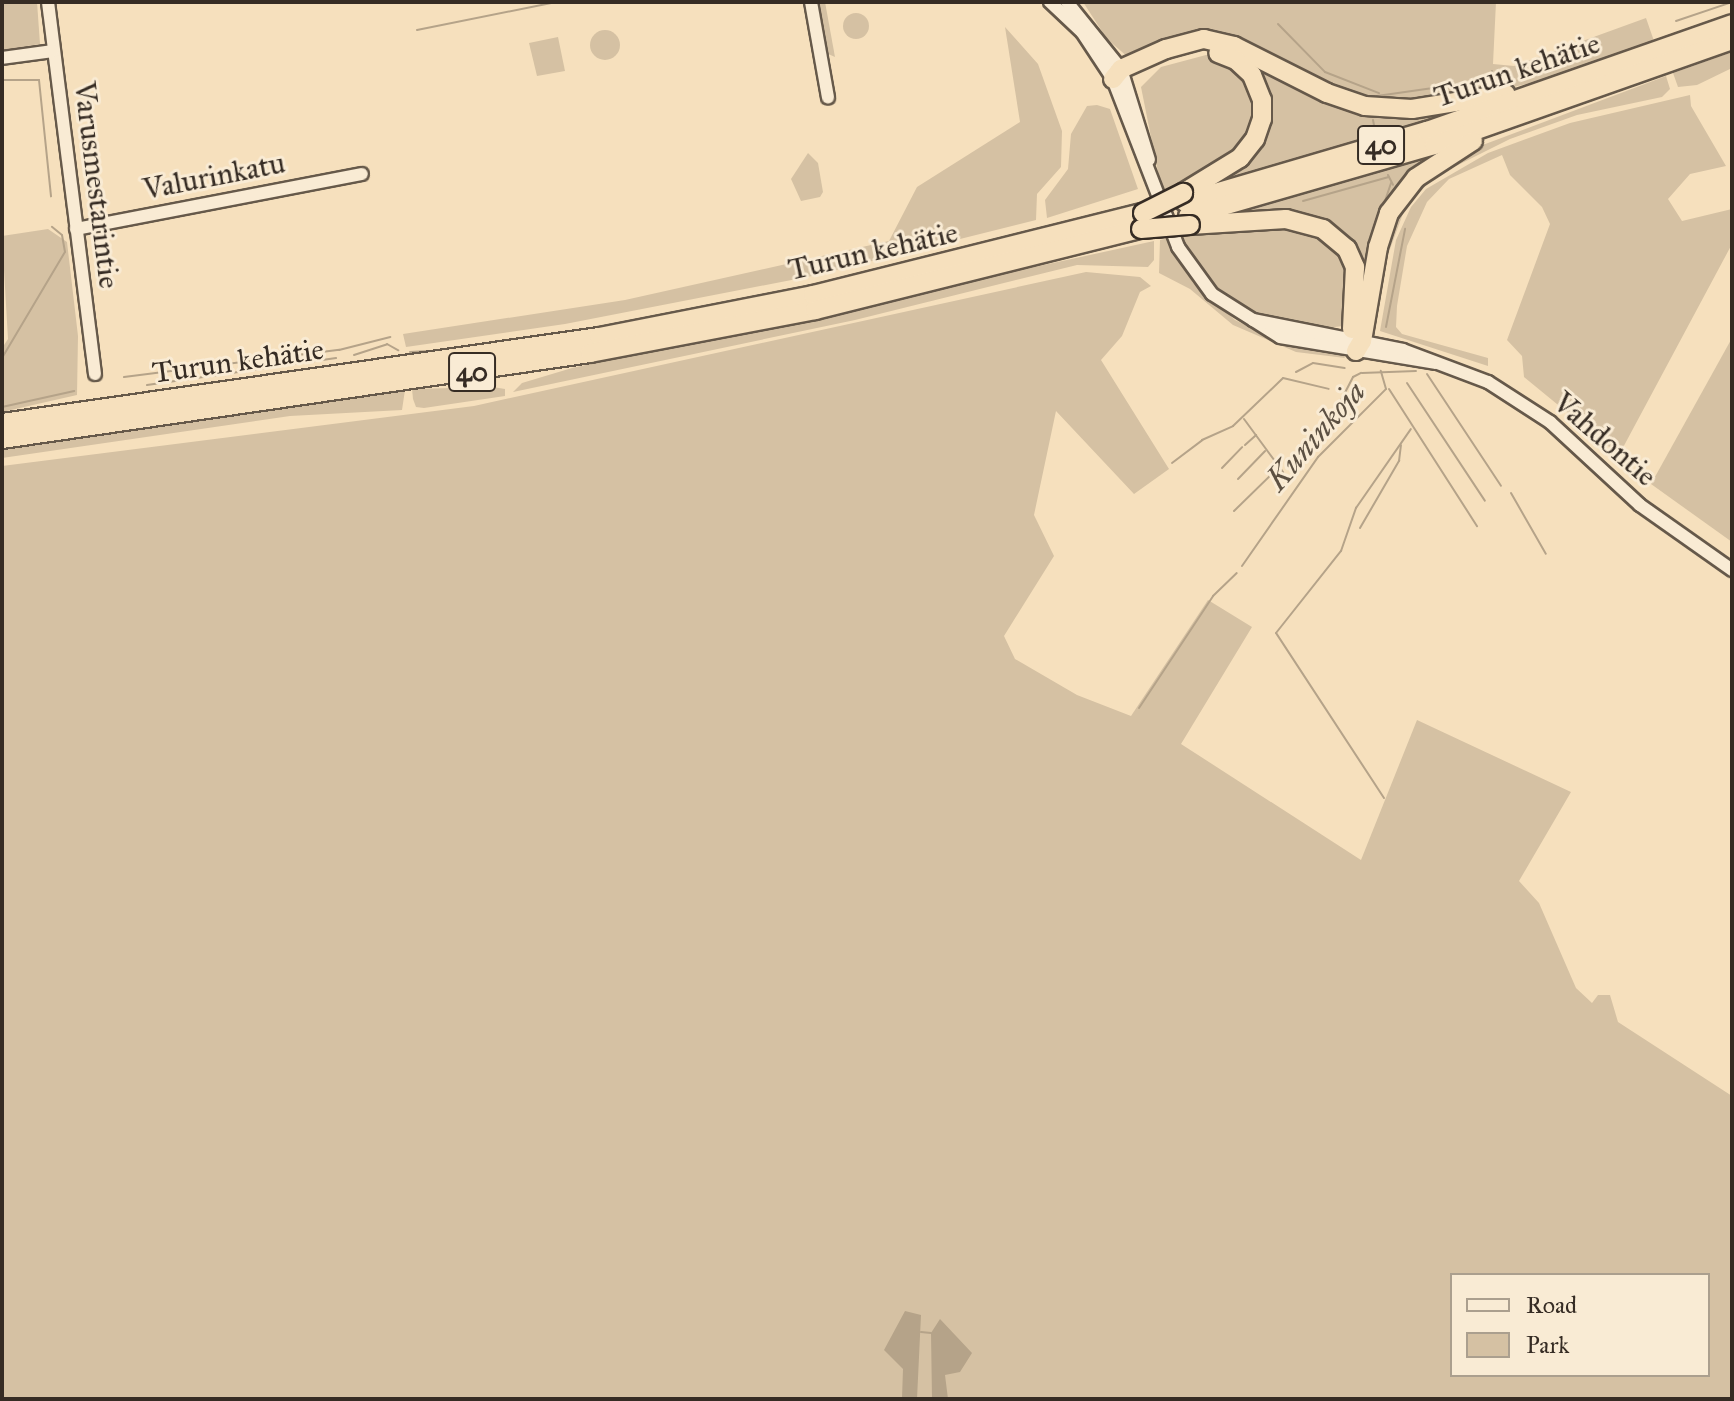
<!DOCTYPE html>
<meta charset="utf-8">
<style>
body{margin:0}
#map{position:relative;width:1734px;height:1401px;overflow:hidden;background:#f6e0bd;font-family:"IM FELL Great Primer",serif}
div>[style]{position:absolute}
.green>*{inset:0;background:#d5c1a3}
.round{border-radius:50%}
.water>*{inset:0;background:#b5a389}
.stream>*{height:2px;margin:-1px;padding:0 1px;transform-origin:1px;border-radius:1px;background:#b5a389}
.roads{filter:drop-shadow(2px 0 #66594a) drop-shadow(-2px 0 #66594a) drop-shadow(0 2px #66594a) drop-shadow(0 -2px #66594a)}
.minor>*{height:12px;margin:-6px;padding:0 6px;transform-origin:6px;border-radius:6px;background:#f9ebd4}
.highway>*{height:18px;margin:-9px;padding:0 9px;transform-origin:9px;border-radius:9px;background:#f6e0bd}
.bridges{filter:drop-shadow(2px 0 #362c24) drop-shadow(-2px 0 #362c24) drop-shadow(0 2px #362c24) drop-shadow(0 -2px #362c24)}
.highway-bridge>*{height:18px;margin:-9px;padding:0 9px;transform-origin:9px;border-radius:9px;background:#f6e0bd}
span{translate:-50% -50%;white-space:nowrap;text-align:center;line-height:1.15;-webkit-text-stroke:6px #f9ebd4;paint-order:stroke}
.shield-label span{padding:2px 6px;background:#f9ebd4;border:2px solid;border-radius:6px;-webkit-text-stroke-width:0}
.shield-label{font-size:28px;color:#362c24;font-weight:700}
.street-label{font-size:30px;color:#362c24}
.water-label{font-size:32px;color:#5c5042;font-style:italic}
.frame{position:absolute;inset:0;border:4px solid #362c24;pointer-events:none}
.legend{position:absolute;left:1450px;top:1273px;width:260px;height:104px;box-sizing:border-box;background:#f9ebd4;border:2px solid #ab9f8e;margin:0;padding:10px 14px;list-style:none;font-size:24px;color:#362c24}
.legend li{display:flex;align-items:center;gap:16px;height:40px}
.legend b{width:40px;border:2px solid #ab9f8e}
</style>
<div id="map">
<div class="green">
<div style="clip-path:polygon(2px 2px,37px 2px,40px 44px,2px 50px)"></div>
<div style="clip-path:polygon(817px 2px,825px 2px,835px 57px,826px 53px)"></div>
<div style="clip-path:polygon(1083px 2px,1496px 2px,1493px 64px,1514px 66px,1646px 18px,1654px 41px,1567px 74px,1509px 88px,1392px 104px,1357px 98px,1232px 39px,1129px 58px,1107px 39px)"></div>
<div class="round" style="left:843px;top:13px;width:26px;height:26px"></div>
<div style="clip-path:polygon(1005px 27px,1038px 64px,1062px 131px,1061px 167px,1037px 194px,1036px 220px,812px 276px,565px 324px,406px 347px,403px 334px,625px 300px,889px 241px,917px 187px,1020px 122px)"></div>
<div class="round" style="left:590px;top:30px;width:30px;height:30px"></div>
<div style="clip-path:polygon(558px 37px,565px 71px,537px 76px,529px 43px)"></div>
<div style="clip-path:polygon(1202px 45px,1232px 50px,1327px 97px,1373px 112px,1421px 113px,1495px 102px,1208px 187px,1244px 163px,1263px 135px,1269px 113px,1259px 81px,1247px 64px,1217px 48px,1192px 49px,1138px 67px)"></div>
<div style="clip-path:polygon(1732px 52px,1732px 68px,1697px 85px,1678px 87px,1673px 73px)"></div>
<div style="clip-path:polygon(1206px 55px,1226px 59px,1256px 93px,1252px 139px,1187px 184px,1162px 192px,1141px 87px,1161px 67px)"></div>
<div style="clip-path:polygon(1666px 76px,1670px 89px,1662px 97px,1577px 115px,1510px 139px,1434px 177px,1405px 208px,1382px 271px,1383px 245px,1410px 192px,1464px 152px)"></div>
<div style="clip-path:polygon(1690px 95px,1691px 106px,1726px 166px,1690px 174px,1668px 199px,1682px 221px,1732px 209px,1732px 244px,1619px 455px,1524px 377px,1522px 356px,1507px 340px,1550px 224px,1542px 207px,1510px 175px,1502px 155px,1449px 179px,1427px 202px,1407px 246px,1397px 306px,1396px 327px,1402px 334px,1488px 358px,1488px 366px,1380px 331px,1396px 240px,1411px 207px,1426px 189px,1488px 153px,1570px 123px)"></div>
<div style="clip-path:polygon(1097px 105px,1110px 109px,1138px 189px,1047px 218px,1045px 200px,1068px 169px,1071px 134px,1087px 106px)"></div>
<div style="clip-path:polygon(1452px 147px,1411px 176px,1362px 314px,1338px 233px,1223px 214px)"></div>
<div style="clip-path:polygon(808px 153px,818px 163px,823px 192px,820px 197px,801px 201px,791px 179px)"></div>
<div style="clip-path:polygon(1242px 225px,1307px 227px,1347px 257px,1343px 326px,1319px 329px,1269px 320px,1217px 290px,1179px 236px)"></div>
<div style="clip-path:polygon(48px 229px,67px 242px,78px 336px,77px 395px,2px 412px,2px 348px,8px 339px,2px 236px)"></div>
<div style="clip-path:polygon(1169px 238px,1193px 283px,1235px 320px,1278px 341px,1341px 352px,1345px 358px,1296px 352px,1233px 325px,1190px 289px,1159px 273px,1160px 240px)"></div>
<div style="clip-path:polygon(1154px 241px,1154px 260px,1148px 267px,1077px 265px,855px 320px,513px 392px,522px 383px,572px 368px)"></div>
<div style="clip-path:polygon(evenodd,1086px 272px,1140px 277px,1151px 286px,1140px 292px,1122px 336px,1101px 360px,1169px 469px,1134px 494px,1056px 411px,1034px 515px,1054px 556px,1004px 636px,1015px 659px,1077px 695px,1131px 716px,1208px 600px,1252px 627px,1181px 744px,1361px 860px,1417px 720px,1571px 792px,1519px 881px,1539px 903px,1576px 988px,1592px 1003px,1598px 995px,1610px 995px,1618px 1022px,1732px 1096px,1732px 1399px,2px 1399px,2px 466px,474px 406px,1086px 272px,1452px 1275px,1708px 1275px,1708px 1375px,1452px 1375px,1452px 1275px)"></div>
<div style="clip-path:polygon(1732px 338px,1732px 542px,1651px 484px)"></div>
<div style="clip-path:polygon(493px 387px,505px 389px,505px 396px,424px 408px,416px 407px,413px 399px,412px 389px)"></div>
<div style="clip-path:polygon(405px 390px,402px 410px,290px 416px,2px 458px,2px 446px)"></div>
</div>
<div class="water">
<div style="clip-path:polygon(905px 1311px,921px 1315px,917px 1399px,902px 1398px,903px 1369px,884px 1350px)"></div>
<div style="clip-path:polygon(940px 1319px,972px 1353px,960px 1372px,945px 1375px,948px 1399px,932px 1399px,931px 1333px)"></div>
</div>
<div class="stream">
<div style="left:1676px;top:21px;width:59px;rotate:-18.7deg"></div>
<div style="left:1278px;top:24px;width:67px;rotate:45.6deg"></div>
<div style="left:1325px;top:72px;width:58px;rotate:21.3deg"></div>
<div style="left:417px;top:30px;width:142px;rotate:-11.4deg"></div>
<div style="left:2px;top:80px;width:37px"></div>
<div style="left:39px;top:80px;width:117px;rotate:84.1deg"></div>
<div style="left:1377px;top:96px;width:106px;rotate:-8.1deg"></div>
<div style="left:1482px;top:81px;width:9px;rotate:-18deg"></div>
<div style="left:1491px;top:78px;width:7px;rotate:-82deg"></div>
<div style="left:1373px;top:120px;width:10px;rotate:79deg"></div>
<div style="left:1388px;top:175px;width:11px;rotate:63deg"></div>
<div style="left:1303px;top:201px;width:89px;rotate:-15.6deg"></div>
<div style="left:1367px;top:254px;width:75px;rotate:-71.3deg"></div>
<div style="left:1386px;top:327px;width:100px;rotate:-79deg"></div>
<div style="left:410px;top:352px;width:20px;rotate:-3deg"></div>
<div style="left:354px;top:355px;width:35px;rotate:-18deg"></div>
<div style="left:387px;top:344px;width:13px;rotate:29deg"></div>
<div style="left:2px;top:358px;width:123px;rotate:-59.3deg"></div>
<div style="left:65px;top:252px;width:17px;rotate:-100deg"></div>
<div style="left:62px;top:235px;width:13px;rotate:-141deg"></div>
<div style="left:1296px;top:372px;width:19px;rotate:-28deg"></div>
<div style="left:1313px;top:363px;width:32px;rotate:9deg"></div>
<div style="left:1362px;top:373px;width:54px;rotate:-2.1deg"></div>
<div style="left:1427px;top:374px;width:134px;rotate:56.5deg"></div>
<div style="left:124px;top:377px;width:217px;rotate:-7.2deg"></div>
<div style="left:339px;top:350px;width:53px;rotate:-14.3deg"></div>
<div style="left:1407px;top:383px;width:141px;rotate:56.5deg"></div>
<div style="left:147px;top:385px;width:191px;rotate:-8.1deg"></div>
<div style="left:1389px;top:389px;width:163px;rotate:57.3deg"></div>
<div style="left:2px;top:407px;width:74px;rotate:-12.5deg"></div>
<div style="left:1244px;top:419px;width:66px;rotate:53.7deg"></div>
<div style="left:1245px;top:445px;width:15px;rotate:-42deg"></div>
<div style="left:1316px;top:449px;width:81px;rotate:-62.8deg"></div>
<div style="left:1353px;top:377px;width:9px;rotate:-27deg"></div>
<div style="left:1172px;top:463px;width:38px;rotate:-37deg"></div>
<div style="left:1202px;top:440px;width:34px;rotate:-24deg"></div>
<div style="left:1233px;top:426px;width:69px;rotate:-43.8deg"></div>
<div style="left:1283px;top:378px;width:47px;rotate:13.4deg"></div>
<div style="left:1222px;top:468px;width:29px;rotate:-46deg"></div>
<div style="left:1238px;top:479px;width:39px;rotate:-46deg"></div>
<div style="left:1511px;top:493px;width:70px;rotate:60.2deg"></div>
<div style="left:1234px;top:511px;width:62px;rotate:-44.3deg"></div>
<div style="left:1360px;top:528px;width:78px;rotate:-59.8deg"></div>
<div style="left:1399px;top:461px;width:16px;rotate:-83deg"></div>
<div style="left:1242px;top:566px;width:133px;rotate:-55.1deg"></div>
<div style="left:1318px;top:457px;width:96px;rotate:-45deg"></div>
<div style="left:1386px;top:389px;width:19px;rotate:-106deg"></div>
<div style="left:1139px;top:708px;width:134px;rotate:-56.5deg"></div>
<div style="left:1213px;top:596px;width:33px;rotate:-44deg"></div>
<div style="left:1384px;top:798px;width:197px;rotate:-123.2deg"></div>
<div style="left:1276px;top:633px;width:105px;rotate:-51.6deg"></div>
<div style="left:1341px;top:551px;width:46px;rotate:-70.8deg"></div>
<div style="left:1356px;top:508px;width:96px;rotate:-55.2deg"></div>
<div style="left:921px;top:1332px;width:10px;rotate:6deg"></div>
</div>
<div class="roads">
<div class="minor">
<div style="left:48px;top:2px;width:375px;rotate:82.8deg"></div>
<div style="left:811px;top:2px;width:97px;rotate:79.9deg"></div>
<div style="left:1050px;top:2px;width:44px;rotate:43.2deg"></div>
<div style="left:1082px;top:32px;width:56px;rotate:56.6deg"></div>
<div style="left:1113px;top:79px;width:180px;rotate:68.8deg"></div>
<div style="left:1178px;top:247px;width:58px;rotate:54.1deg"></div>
<div style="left:1212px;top:294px;width:80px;rotate:32.3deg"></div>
<div style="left:1280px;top:337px;width:157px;rotate:9.5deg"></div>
<div style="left:1067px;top:2px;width:86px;rotate:51.1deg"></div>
<div style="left:1121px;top:69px;width:95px;rotate:72.9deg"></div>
<div style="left:2px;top:58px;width:51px;rotate:-7.8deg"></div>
<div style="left:76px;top:229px;width:291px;rotate:-10.9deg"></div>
<div style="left:1253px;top:320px;width:153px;rotate:11.3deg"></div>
<div style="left:1403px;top:350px;width:91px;rotate:20.6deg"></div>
<div style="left:1488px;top:382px;width:74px;rotate:32.8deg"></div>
<div style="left:1550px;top:422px;width:122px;rotate:42.7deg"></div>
<div style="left:1640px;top:505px;width:113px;rotate:35.2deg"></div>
</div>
<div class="highway">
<div style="left:1113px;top:79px;width:13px;rotate:-51deg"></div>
<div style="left:1121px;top:69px;width:49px;rotate:-24deg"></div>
<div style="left:1166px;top:49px;width:39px;rotate:-15deg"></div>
<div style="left:1204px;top:39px;width:31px;rotate:13deg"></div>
<div style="left:1234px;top:46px;width:104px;rotate:26.8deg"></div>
<div style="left:1327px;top:93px;width:40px;rotate:18.9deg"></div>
<div style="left:1365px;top:106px;width:47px;rotate:3.7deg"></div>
<div style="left:1412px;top:109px;width:95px;rotate:-9.1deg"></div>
<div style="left:1183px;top:193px;width:67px;rotate:-31.6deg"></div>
<div style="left:1240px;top:158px;width:24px;rotate:-52deg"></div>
<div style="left:1255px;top:139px;width:21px;rotate:-71deg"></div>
<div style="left:1262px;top:119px;width:19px;rotate:-90deg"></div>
<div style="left:1262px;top:100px;width:27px;rotate:-112deg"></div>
<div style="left:1252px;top:75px;width:22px;rotate:-137deg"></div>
<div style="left:1236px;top:60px;width:19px;rotate:-159deg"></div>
<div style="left:1185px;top:202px;width:252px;rotate:-16.4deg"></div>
<div style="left:1427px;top:131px;width:323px;rotate:-19.3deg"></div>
<div style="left:1188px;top:216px;width:256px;rotate:-16.1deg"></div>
<div style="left:1434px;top:145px;width:316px;rotate:-19.4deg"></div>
<div style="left:1190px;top:225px;width:96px;rotate:-3.6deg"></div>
<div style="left:1286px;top:219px;width:38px;rotate:15deg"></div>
<div style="left:1323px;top:229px;width:31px;rotate:40deg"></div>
<div style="left:1347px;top:249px;width:20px;rotate:66deg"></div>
<div style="left:1355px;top:267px;width:62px;rotate:92.8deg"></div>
<div style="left:1356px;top:351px;width:12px;rotate:-59deg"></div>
<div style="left:1362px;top:341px;width:95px;rotate:-80.3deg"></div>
<div style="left:1378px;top:247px;width:36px;rotate:-72deg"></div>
<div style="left:1389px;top:213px;width:44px;rotate:-52.4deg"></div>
<div style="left:1416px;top:178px;width:68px;rotate:-33deg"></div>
<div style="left:2px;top:423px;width:603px;rotate:-8.2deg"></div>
<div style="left:599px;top:337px;width:218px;rotate:-11.1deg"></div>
<div style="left:813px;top:295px;width:340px;rotate:-14deg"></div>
<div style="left:2px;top:439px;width:594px;rotate:-8.32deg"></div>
<div style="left:590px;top:353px;width:229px;rotate:-10.8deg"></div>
<div style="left:815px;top:310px;width:336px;rotate:-14deg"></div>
</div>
</div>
<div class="bridges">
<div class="highway-bridge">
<div style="left:1143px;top:213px;width:45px;rotate:-26.6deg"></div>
<div style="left:1141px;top:229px;width:49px;rotate:-4.7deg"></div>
</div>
</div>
<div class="shield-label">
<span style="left:1381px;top:145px">40</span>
<span style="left:472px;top:372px">40</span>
</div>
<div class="street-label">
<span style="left:1517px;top:70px;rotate:-19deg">Turun kehätie</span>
<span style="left:214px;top:176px;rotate:-11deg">Valurinkatu</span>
<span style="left:97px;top:185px;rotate:83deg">Varusmestarintie</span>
<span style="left:873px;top:251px;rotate:-13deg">Turun kehätie</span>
<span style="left:238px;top:361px;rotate:-8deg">Turun kehätie</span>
<span style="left:1605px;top:439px;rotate:41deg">Vahdontie</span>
</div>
<div class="water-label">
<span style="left:1316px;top:436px;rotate:-49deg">Kuninkoja</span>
</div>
<div class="frame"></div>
<ul class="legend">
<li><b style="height:10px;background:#f9ebd4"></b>Road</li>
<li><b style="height:22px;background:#d5c1a3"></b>Park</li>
</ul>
</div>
